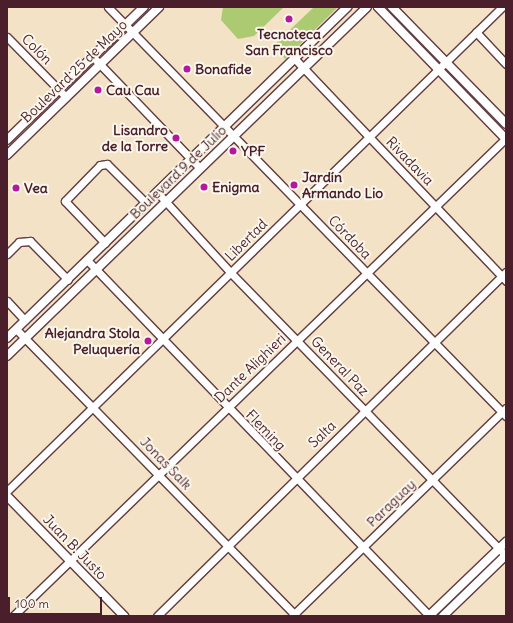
<!DOCTYPE html>
<meta charset="utf-8">
<style>
body{margin:0}
#map{position:relative;width:513px;height:623px;overflow:hidden;background:#f3e2c6;font-family:Delius,sans-serif}
div>[style]{position:absolute}
.green>*{inset:0;background:#abca72}
.roads{filter:drop-shadow(1px 0 #633c42) drop-shadow(-1px 0 #633c42) drop-shadow(0 1px #633c42) drop-shadow(0 -1px #633c42)}
.minor>*{height:7px;margin:-3.5px;padding:0 3.5px;transform-origin:3.5px;border-radius:3.5px;background:#fff}
.major>*{height:8px;margin:-4px;padding:0 4px;transform-origin:4px;border-radius:4px;background:#fff}
.dots>*{width:11px;height:11px;translate:-50% -50%;box-sizing:border-box;border:2px solid #fbf7ec;border-radius:50%}
span{translate:-50% -50%;white-space:nowrap;text-align:center;line-height:1.15;-webkit-text-stroke:4px #fbf7ec;paint-order:stroke}
.poi-label{font-size:14px;color:#4a1f2b;font-weight:700}
.left{translate:0 -50%;text-align:left}
.right{translate:-100% -50%;text-align:right}
.street-label{font-size:14px;color:#4a1f2b}
.frame{position:absolute;inset:0;border:8px solid #4a1f2b;pointer-events:none}
.scale{position:absolute;left:8px;top:597px;width:94px;height:18px;box-sizing:border-box;border:2px solid #4a1f2b;border-top:0;padding-left:5px;font-size:12px;line-height:14px;white-space:nowrap;color:#4a1f2b;-webkit-text-stroke:3px #fbf7ec;paint-order:stroke}
</style>
<div id="map">
<div class="green">
<div style="clip-path:polygon(223px 7px,284px 7px,254px 36px,238px 39px,221px 20px)"></div>
<div style="clip-path:polygon(314px 7px,338px 7px,285px 59px,273px 46px)"></div>
</div>
<div class="roads">
<div class="minor">
<div style="left:108px;top:7px;width:571px;rotate:45.78deg"></div>
<div style="left:476px;top:32px;width:44px;rotate:46.8deg"></div>
<div style="left:7px;top:37px;width:84px;rotate:45.5deg"></div>
<div style="left:93px;top:57px;width:154px;rotate:46.1deg"></div>
<div style="left:294px;top:58px;width:308px;rotate:46.4deg"></div>
<div style="left:157px;top:192px;width:110px;rotate:47.6deg"></div>
<div style="left:231px;top:273px;width:390px;rotate:45.8deg"></div>
<div style="left:105px;top:243px;width:58px;rotate:-133.6deg"></div>
<div style="left:65px;top:201px;width:50px;rotate:-45.8deg"></div>
<div style="left:100px;top:165px;width:7px;rotate:-8deg"></div>
<div style="left:107px;top:164px;width:55px;rotate:45deg"></div>
<div style="left:7px;top:254px;width:17px;rotate:-45deg"></div>
<div style="left:19px;top:242px;width:11px;rotate:-5deg"></div>
<div style="left:30px;top:241px;width:54px;rotate:45.7deg"></div>
<div style="left:87px;top:260px;width:494px;rotate:46.1deg"></div>
<div style="left:7px;top:301px;width:26px;rotate:47deg"></div>
<div style="left:16px;top:329px;width:401px;rotate:45.7deg"></div>
<div style="left:7px;top:491px;width:692px;rotate:-44.36deg"></div>
<div style="left:13px;top:616px;width:687px;rotate:-44.11deg"></div>
<div style="left:157px;top:616px;width:490px;rotate:-44.6deg"></div>
<div style="left:292px;top:616px;width:298px;rotate:-44.2deg"></div>
</div>
<div class="major">
<div style="left:378px;top:7px;width:184px;rotate:45.9deg"></div>
<div style="left:392px;top:7px;width:163px;rotate:45.7deg"></div>
<div style="left:7px;top:140px;width:191px;rotate:-44.2deg"></div>
<div style="left:7px;top:155px;width:212px;rotate:-44.2deg"></div>
<div style="left:7px;top:338px;width:475px;rotate:-44.2deg"></div>
<div style="left:7px;top:356px;width:501px;rotate:-44.11deg"></div>
<div style="left:7px;top:496px;width:168px;rotate:45.7deg"></div>
<div style="left:429px;top:616px;width:107px;rotate:-43.9deg"></div>
<div style="left:443px;top:616px;width:88px;rotate:-44.1deg"></div>
</div>
</div>
<div class="dots">
<div style="left:289px;top:19px;background:#b5179e"></div>
<div style="left:187px;top:69px;background:#b5179e"></div>
<div style="left:98px;top:90px;background:#b5179e"></div>
<div style="left:176px;top:138px;background:#b5179e"></div>
<div style="left:233px;top:151px;background:#b5179e"></div>
<div style="left:294px;top:185px;background:#b5179e"></div>
<div style="left:204px;top:187px;background:#b5179e"></div>
<div style="left:16px;top:188px;background:#b5179e"></div>
<div style="left:148px;top:341px;background:#b5179e"></div>
</div>
<div class="poi-label">
<span style="left:289px;top:42px">Tecnoteca<br>San Francisco</span>
<span class="left" style="left:195px;top:69px">Bonafide</span>
<span class="left" style="left:106px;top:90px">Cau Cau</span>
<span class="right" style="left:168px;top:138px">Lisandro<br>de la Torre</span>
<span class="left" style="left:241px;top:151px">YPF</span>
<span class="left" style="left:302px;top:185px">Jardín<br>Armando Lio</span>
<span class="left" style="left:212px;top:187px">Enigma</span>
<span class="left" style="left:24px;top:188px">Vea</span>
<span class="right" style="left:140px;top:341px">Alejandra Stola<br>Peluquería</span>
</div>
<div class="street-label">
<span style="left:37px;top:49px;rotate:45deg">Colón</span>
<span style="left:74px;top:71px;rotate:-44deg">Boulevard 25 de Mayo</span>
<span style="left:410px;top:161px;rotate:46deg">Rivadavia</span>
<span style="left:178px;top:172px;rotate:-44deg">Boulevard 9 de Julio</span>
<span style="left:350px;top:237px;rotate:46deg">Córdoba</span>
<span style="left:246px;top:240px;rotate:-45deg">Libertad</span>
<span style="left:340px;top:366px;rotate:46deg">General Paz</span>
<span style="left:250px;top:368px;rotate:-44deg">Dante Alighieri</span>
<span style="left:266px;top:430px;rotate:46deg">Fleming</span>
<span style="left:322px;top:434px;rotate:-44deg">Salta</span>
<span style="left:166px;top:463px;rotate:46deg">Jonas Salk</span>
<span style="left:391px;top:503px;rotate:-44deg">Paraguay</span>
<span style="left:75px;top:547px;rotate:46deg">Juan B. Justo</span>
</div>
<div class="frame"></div>
<div class="scale">100 m</div>
</div>
